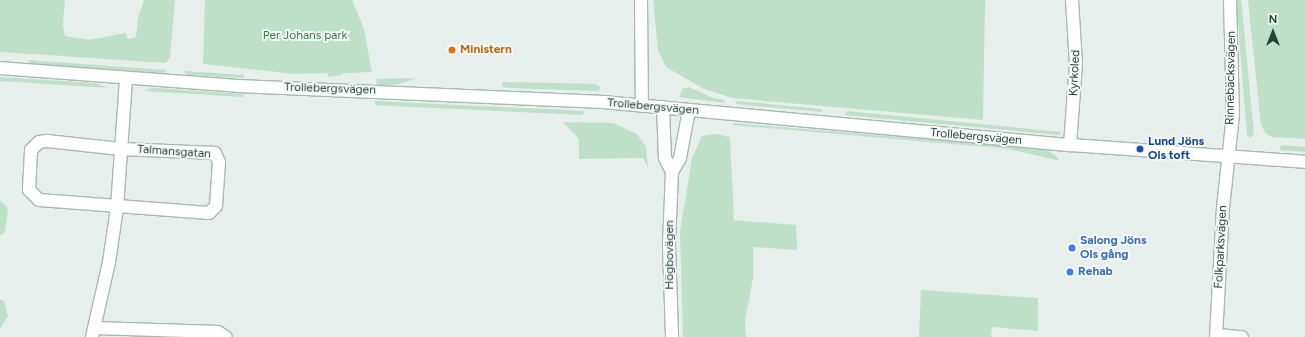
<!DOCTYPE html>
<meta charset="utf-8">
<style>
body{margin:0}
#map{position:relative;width:1305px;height:337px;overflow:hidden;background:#e6efeb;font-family:Figtree,sans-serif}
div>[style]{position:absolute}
.green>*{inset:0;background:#bfe0c8}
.roads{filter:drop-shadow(1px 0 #a8b8b2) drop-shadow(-1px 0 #a8b8b2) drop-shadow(0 1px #a8b8b2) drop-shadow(0 -1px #a8b8b2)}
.minor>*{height:12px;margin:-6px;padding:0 6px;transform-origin:6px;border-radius:6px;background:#fff}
.tertiary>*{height:12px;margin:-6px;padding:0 6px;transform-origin:6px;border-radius:6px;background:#fff}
.dots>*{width:11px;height:11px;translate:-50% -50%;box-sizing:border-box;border:2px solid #f7fbf9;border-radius:50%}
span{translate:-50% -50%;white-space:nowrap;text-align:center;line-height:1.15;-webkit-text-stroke:3.5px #f7fbf9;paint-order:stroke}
.park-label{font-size:12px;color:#2d7a4b}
.food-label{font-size:12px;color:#c56008;font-weight:700}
.left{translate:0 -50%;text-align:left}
.street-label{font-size:12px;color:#24423a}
.transit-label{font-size:12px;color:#164399;font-weight:700}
.shop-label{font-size:12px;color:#366cbe;font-weight:700}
.north{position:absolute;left:1253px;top:12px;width:40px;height:40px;-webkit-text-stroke:3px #f7fbf9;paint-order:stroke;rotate:0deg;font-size:11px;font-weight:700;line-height:16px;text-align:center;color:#24423a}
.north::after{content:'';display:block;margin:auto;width:14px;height:18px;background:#24423a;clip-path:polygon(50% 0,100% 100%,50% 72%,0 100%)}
</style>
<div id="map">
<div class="green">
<div style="clip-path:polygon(0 0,65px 0,63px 25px,65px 36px,89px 40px,126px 33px,128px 39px,136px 37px,138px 18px,144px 0,175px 0,170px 57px,166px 63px,0 52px)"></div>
<div style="clip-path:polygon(205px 0,352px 0,364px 29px,372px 72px,344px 73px,342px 75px,327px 77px,329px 73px,294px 74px,203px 64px)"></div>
<div style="clip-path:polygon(653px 0,985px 0,983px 120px,732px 98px,702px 88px,666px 67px,658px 50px)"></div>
<div style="clip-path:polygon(1236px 0,1241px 0,1242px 7px,1253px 124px,1254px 133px,1251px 138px,1247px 135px)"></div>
<div style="clip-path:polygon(1248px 0,1305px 0,1305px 139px,1272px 137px,1266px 134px,1261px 125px)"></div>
<div style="clip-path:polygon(27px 60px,167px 70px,163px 73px,31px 64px)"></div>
<div style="clip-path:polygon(183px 71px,244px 75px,244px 78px,186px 75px)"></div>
<div style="clip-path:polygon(0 77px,94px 83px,108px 88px,0 81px)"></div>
<div style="clip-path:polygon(417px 78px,399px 84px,376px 86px,377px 79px)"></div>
<div style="clip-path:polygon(503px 82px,595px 84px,600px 87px,599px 91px,509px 88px,502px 87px)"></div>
<div style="clip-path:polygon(689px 87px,713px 98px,724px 100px,725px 103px,679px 97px,682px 89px)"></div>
<div style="clip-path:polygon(152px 88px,157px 88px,244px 94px,243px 97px,144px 91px)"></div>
<div style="clip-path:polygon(375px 101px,584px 111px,583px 115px,391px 106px,375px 105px)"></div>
<div style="clip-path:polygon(737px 101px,821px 109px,823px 112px,735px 104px)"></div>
<div style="clip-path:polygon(847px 111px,1061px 132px,1060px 135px,844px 115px)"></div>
<div style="clip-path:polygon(563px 122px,613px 123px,637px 134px,646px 147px,648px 168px,643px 158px,579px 159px,579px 139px)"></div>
<div style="clip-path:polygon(733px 123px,1044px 149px,1055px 155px,1060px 161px,1010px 149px,733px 125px)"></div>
<div style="clip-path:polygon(716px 134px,730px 137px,734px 220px,796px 225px,797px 250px,753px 247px,753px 278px,745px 322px,746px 337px,683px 337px,680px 232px,692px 158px,702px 136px)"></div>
<div style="clip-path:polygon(1281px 145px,1305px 147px,1305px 152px,1280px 150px)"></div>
<div style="clip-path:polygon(0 200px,8px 209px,5px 232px,0 236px)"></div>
<div style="clip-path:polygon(921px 290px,1038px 298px,1038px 331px,992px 327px,991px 337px,919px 337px)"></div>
<div style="clip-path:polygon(0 299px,4px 301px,8px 316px,0 329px)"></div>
</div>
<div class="roads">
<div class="minor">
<div style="left:641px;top:0;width:106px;rotate:89.5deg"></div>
<div style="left:663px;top:107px;width:51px;rotate:87.8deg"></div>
<div style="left:665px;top:158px;width:16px;rotate:63deg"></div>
<div style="left:672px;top:172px;width:16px;rotate:-60deg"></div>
<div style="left:680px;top:158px;width:49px;rotate:-79.4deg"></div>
<div style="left:47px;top:141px;width:74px;rotate:6.2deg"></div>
<div style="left:121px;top:149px;width:94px;rotate:2.4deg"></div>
<div style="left:215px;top:153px;width:10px;rotate:66deg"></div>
<div style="left:219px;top:162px;width:44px;rotate:93.9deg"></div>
<div style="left:216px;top:206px;width:10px;rotate:135deg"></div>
<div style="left:209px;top:213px;width:170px;rotate:-175.6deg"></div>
<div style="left:39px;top:200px;width:14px;rotate:-135deg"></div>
<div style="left:29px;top:190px;width:40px;rotate:-87.1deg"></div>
<div style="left:31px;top:150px;width:11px;rotate:-45deg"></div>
<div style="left:39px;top:142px;width:8px;rotate:-7deg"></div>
<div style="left:1070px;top:145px;width:81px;rotate:-85.8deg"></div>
<div style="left:1076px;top:64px;width:64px;rotate:-93.6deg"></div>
<div style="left:672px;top:172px;width:73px;rotate:92.4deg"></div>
<div style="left:669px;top:245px;width:92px;rotate:88.1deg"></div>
<div style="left:95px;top:328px;width:123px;rotate:1.9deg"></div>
<div style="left:218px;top:332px;width:9px;rotate:32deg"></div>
<div style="left:1217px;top:335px;width:25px;rotate:5deg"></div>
<div style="left:92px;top:337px;width:77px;rotate:-77.2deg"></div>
<div style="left:109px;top:262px;width:55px;rotate:-81.6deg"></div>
<div style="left:117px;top:208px;width:130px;rotate:-86deg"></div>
<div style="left:1216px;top:337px;width:129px;rotate:-86.9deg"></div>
<div style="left:1223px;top:208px;width:94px;rotate:-83.9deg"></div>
<div style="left:1233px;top:115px;width:115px;rotate:-91.5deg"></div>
</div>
<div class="tertiary">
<div style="left:0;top:68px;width:239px;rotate:4.3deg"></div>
<div style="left:238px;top:86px;width:366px;rotate:2.5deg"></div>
<div style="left:604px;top:102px;width:468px;rotate:5.3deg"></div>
<div style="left:1070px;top:145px;width:236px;rotate:4.1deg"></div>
</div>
</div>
<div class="dots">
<div style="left:452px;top:50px;background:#e8710a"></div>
<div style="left:1140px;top:149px;background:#1a4fb4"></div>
<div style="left:1072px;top:248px;background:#3f7fe0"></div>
<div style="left:1070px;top:272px;background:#3f7fe0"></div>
</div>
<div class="park-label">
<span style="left:305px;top:36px">Per Johans park</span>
</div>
<div class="food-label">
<span class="left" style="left:460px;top:50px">Ministern</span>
</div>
<div class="street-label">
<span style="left:1075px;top:73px;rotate:-87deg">Kyrkoled</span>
<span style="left:1231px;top:78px;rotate:-89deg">Rinnebäcksvägen</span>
<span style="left:330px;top:89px;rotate:2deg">Trollebergsvägen</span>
<span style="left:653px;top:107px;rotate:5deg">Trollebergsvägen</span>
<span style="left:976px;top:137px;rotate:5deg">Trollebergsvägen</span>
<span style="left:174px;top:152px;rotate:4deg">Talmansgatan</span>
<span style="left:1221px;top:247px;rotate:-87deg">Folkparksvägen</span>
<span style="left:670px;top:255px;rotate:-90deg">Högbovägen</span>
</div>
<div class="transit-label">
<span class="left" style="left:1148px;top:149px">Lund Jöns<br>Ols toft</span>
</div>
<div class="shop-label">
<span class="left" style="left:1080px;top:248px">Salong Jöns<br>Ols gång</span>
<span class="left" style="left:1078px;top:272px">Rehab</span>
</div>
<div class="north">N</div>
</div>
